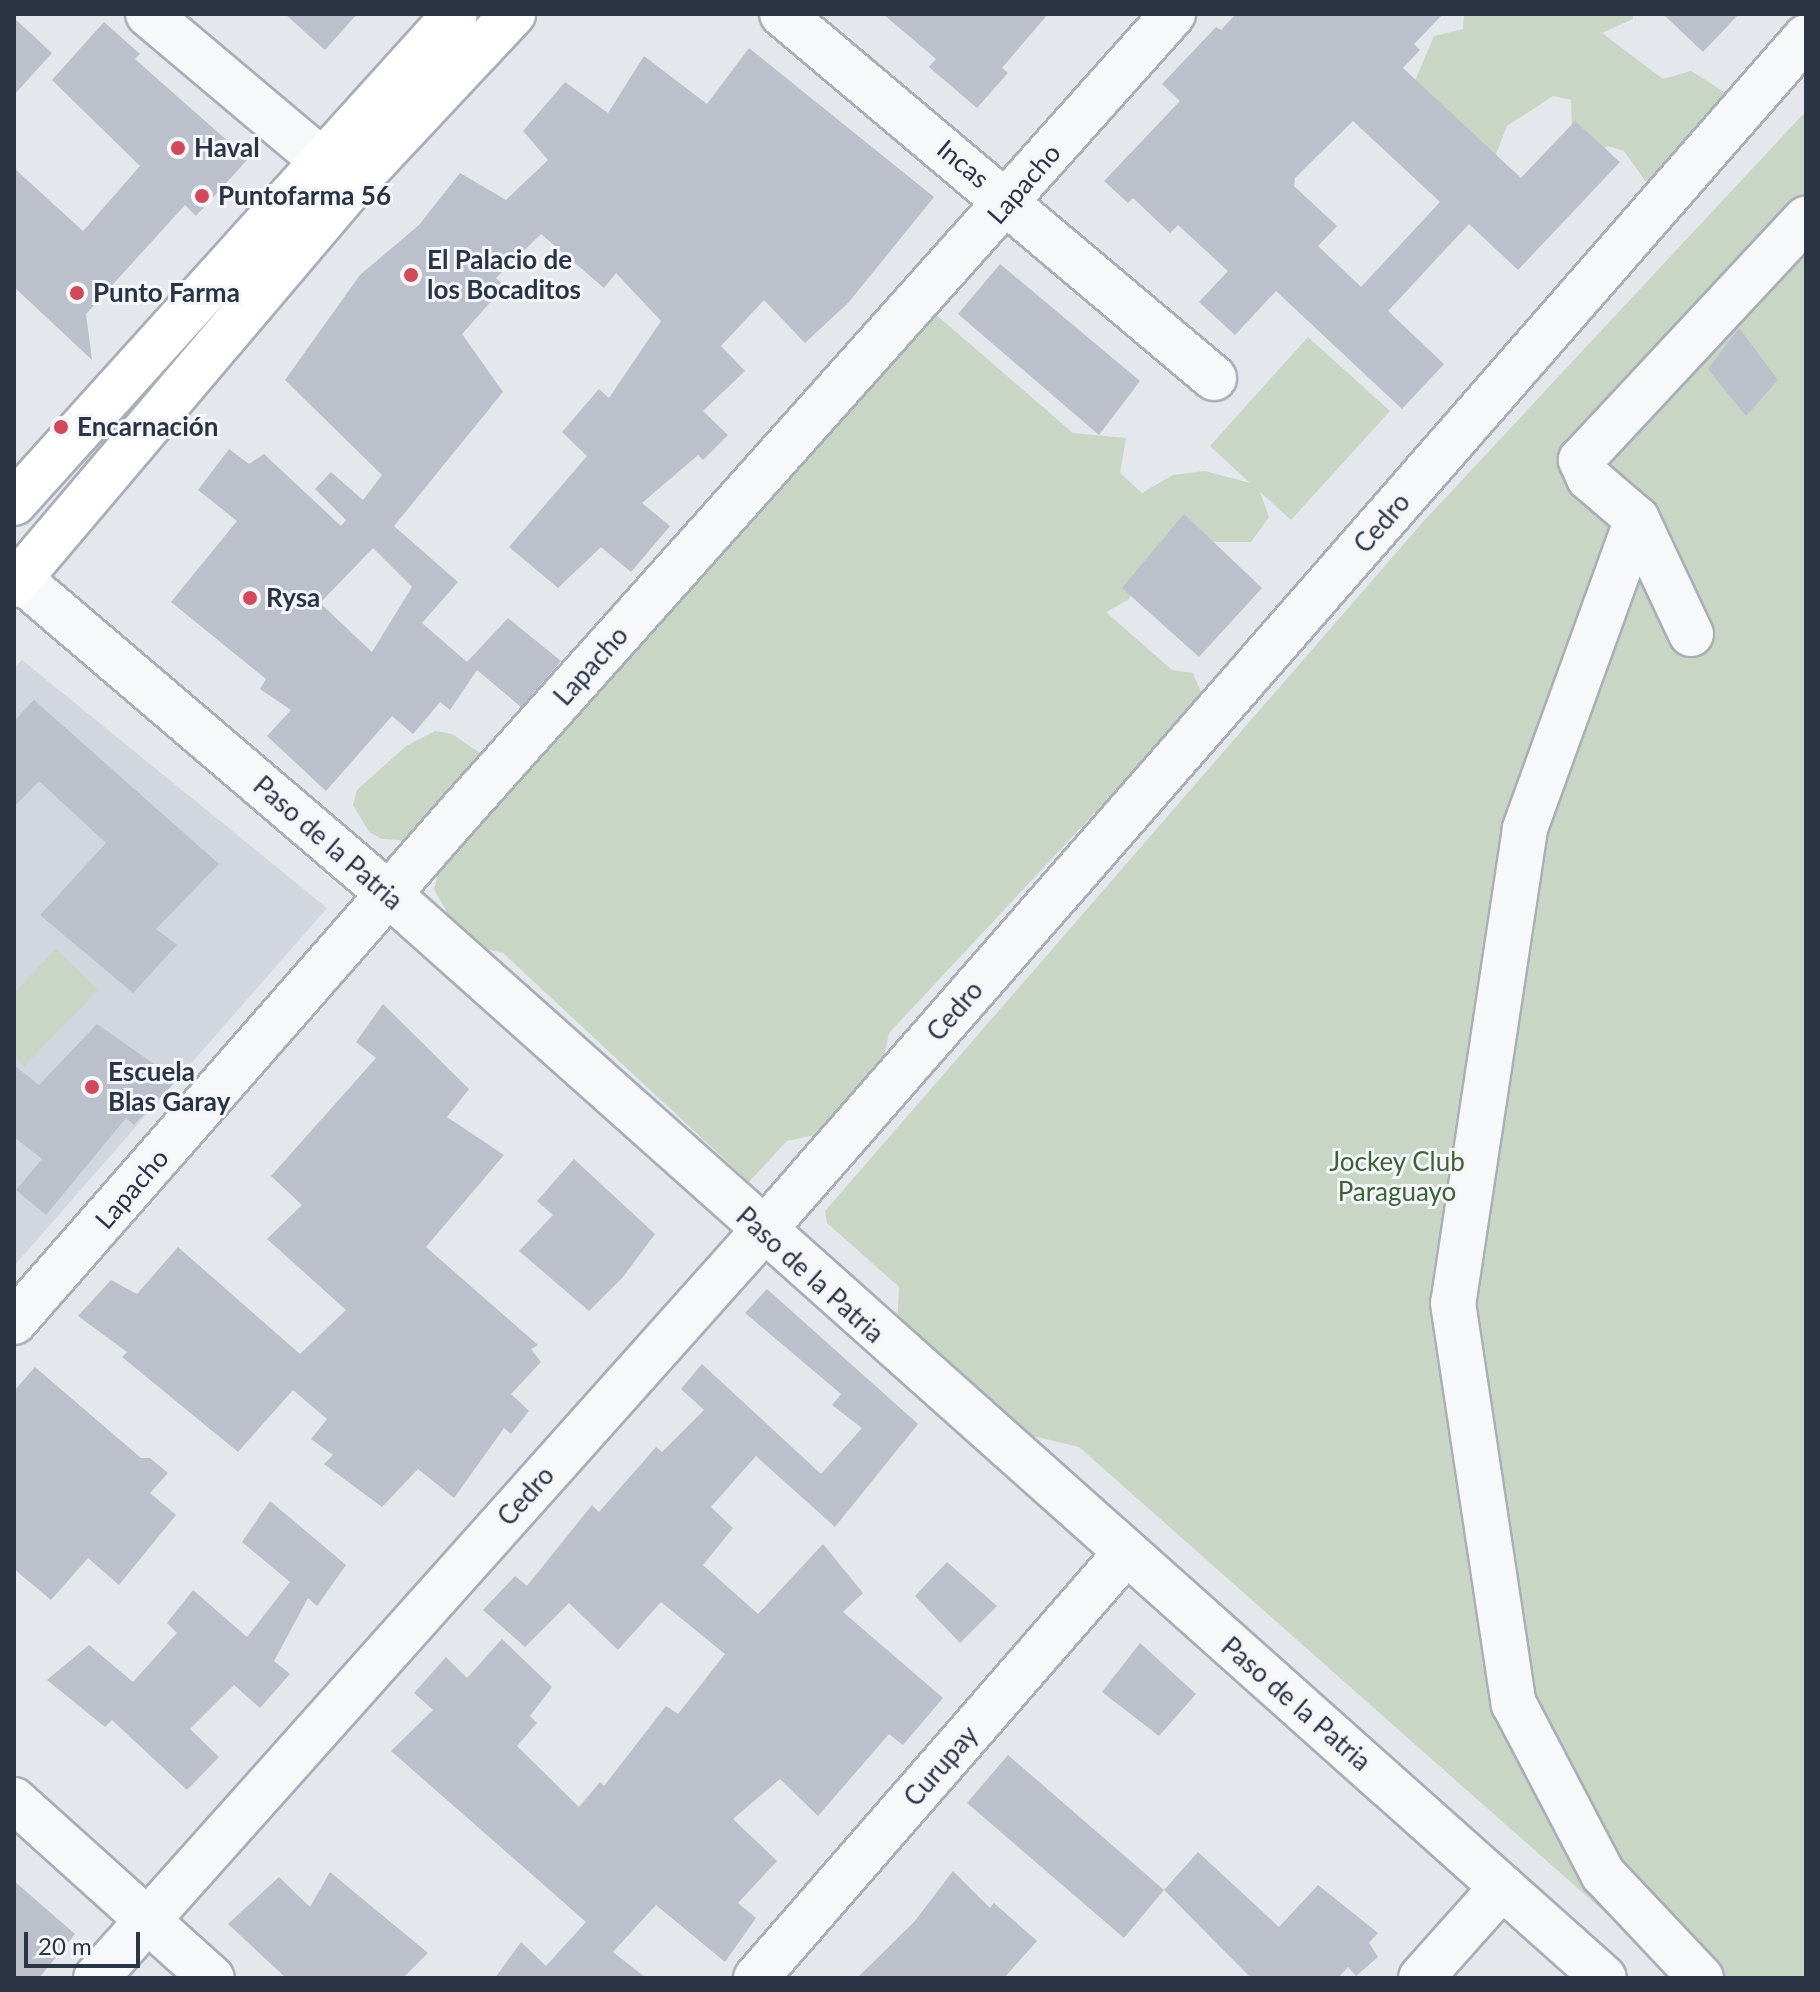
<!DOCTYPE html>
<meta charset="utf-8">
<style>
body{margin:0}
#map{position:relative;width:1820px;height:1992px;overflow:hidden;background:#e4e7ec;font-family:Lato,sans-serif}
div>[style]{position:absolute}
.built>*{inset:0;background:#d2d6de}
.green>*{inset:0;background:#c9d6c5}
.building>*{inset:0;background:#bbc0ca}
.roads{filter:drop-shadow(2px 0 #a9aeb7) drop-shadow(-2px 0 #a9aeb7) drop-shadow(0 2px #a9aeb7) drop-shadow(0 -2px #a9aeb7)}
.minor>*{height:44px;margin:-22px;padding:0 22px;transform-origin:22px;border-radius:22px;background:#f7f8fa}
.highway>*{height:44px;margin:-22px;padding:0 22px;transform-origin:22px;border-radius:22px;background:#fff}
.dots>*{width:22px;height:22px;translate:-50% -50%;box-sizing:border-box;border:4px solid #f4f6f9;border-radius:50%}
span{translate:-50% -50%;white-space:nowrap;text-align:center;line-height:1.15;-webkit-text-stroke:6px #f4f6f9;paint-order:stroke}
.poi-label{font-size:26px;color:#2b3445;font-weight:700}
.left{translate:0 -50%;text-align:left}
.street-label{font-size:26px;color:#2b3445}
.park-label{font-size:26px;color:#3f6138}
.frame{position:absolute;inset:0;border:16px solid #2b3445;pointer-events:none}
.scale{position:absolute;left:24px;top:1932px;width:116px;height:36px;box-sizing:border-box;border:4px solid #2b3445;border-top:0;padding-left:10px;font-size:24px;line-height:28px;white-space:nowrap;color:#2b3445;-webkit-text-stroke:6px #f4f6f9;paint-order:stroke}
</style>
<div id="map">
<div class="built">
<div style="clip-path:polygon(22px 660px,327px 908px,14px 1266px,14px 669px)"></div>
</div>
<div class="green">
<div style="clip-path:polygon(1464px 14px,1633px 14px,1633px 19px,1602px 33px,1663px 79px,1691px 71px,1726px 93px,1726px 108px,1704px 118px,1664px 170px,1646px 182px,1624px 151px,1607px 146px,1599px 156px,1572px 129px,1571px 100px,1553px 96px,1507px 126px,1493px 162px,1414px 83px,1434px 36px,1463px 29px)"></div>
<div style="clip-path:polygon(1806px 111px,1806px 1978px,1679px 1978px,1079px 1447px,1013px 1431px,896px 1351px,899px 1287px,827px 1223px,825px 1211px,1422px 523px)"></div>
<div style="clip-path:polygon(926px 306px,1073px 433px,1126px 438px,1120px 473px,1142px 493px,1173px 475px,1205px 471px,1250px 483px,1210px 446px,1308px 337px,1390px 411px,1291px 520px,1260px 492px,1269px 517px,1251px 542px,1187px 542px,1148px 572px,1128px 600px,1106px 612px,1172px 670px,1193px 673px,1203px 697px,889px 1033px,877px 1092px,828px 1132px,787px 1141px,749px 1182px,503px 953px,465px 944px,434px 889px,443px 858px,528px 759px,590px 704px)"></div>
<div style="clip-path:polygon(435px 731px,452px 734px,486px 757px,413px 841px,382px 839px,369px 832px,353px 805px,357px 790px,406px 746px)"></div>
<div style="clip-path:polygon(56px 949px,98px 990px,24px 1066px,14px 1056px,14px 993px)"></div>
</div>
<div class="building">
<div style="clip-path:polygon(285px 14px,357px 14px,325px 50px)"></div>
<div style="clip-path:polygon(883px 14px,1048px 14px,1002px 68px,1008px 73px,977px 108px,929px 67px,936px 59px)"></div>
<div style="clip-path:polygon(evenodd,1236px 14px,1443px 14px,1414px 44px,1420px 50px,1403px 68px,1521px 178px,1575px 121px,1620px 162px,1518px 270px,1469px 224px,1388px 311px,1444px 364px,1402px 409px,1276px 291px,1235px 335px,1199px 302px,1228px 271px,1178px 225px,1170px 233px,1133px 198px,1128px 203px,1104px 181px,1180px 101px,1162px 84px,1216px 27px,1221px 30px,1236px 14px,1353px 121px,1440px 202px,1361px 287px,1318px 246px,1337px 226px,1294px 186px,1295px 178px,1353px 121px)"></div>
<div style="clip-path:polygon(1663px 14px,1739px 14px,1703px 52px)"></div>
<div style="clip-path:polygon(14px 18px,52px 53px,14px 95px)"></div>
<div style="clip-path:polygon(104px 22px,140px 54px,135px 59px,248px 159px,196px 216px,185px 205px,86px 314px,92px 360px,14px 287px,14px 168px,83px 231px,140px 166px,52px 80px)"></div>
<div style="clip-path:polygon(evenodd,749px 48px,934px 197px,849px 302px,805px 343px,764px 300px,721px 346px,745px 371px,703px 411px,728px 435px,703px 460px,698px 455px,642px 503px,670px 526px,631px 572px,601px 547px,558px 588px,509px 547px,587px 456px,562px 432px,599px 389px,609px 398px,661px 321px,616px 273px,604px 288px,541px 234px,496px 278px,505px 286px,462px 334px,503px 392px,394px 526px,458px 582px,422px 623px,467px 662px,508px 618px,561px 661px,521px 707px,477px 670px,450px 710px,440px 702px,413px 734px,392px 716px,326px 791px,267px 736px,291px 710px,260px 689px,266px 679px,171px 602px,237px 521px,198px 490px,229px 449px,249px 464px,264px 454px,341px 526px,346px 520px,315px 489px,331px 472px,363px 500px,382px 475px,285px 380px,360px 275px,419px 225px,460px 173px,506px 200px,548px 160px,523px 131px,565px 82px,608px 113px,644px 56px,707px 104px,749px 48px,373px 548px,412px 587px,372px 652px,320px 603px,373px 548px)"></div>
<div style="clip-path:polygon(1000px 264px,1140px 381px,1099px 435px,958px 314px)"></div>
<div style="clip-path:polygon(1739px 328px,1778px 380px,1746px 416px,1708px 369px)"></div>
<div style="clip-path:polygon(1184px 514px,1262px 588px,1199px 657px,1122px 588px)"></div>
<div style="clip-path:polygon(34px 700px,219px 864px,156px 929px,177px 945px,133px 993px,40px 915px,106px 843px,39px 781px,14px 807px,14px 721px)"></div>
<div style="clip-path:polygon(383px 1004px,469px 1089px,447px 1117px,504px 1155px,426px 1247px,538px 1345px,531px 1349px,541px 1362px,511px 1394px,529px 1411px,511px 1434px,504px 1428px,454px 1498px,418px 1469px,382px 1507px,324px 1464px,333px 1455px,311px 1439px,327px 1419px,293px 1390px,238px 1452px,122px 1357px,127px 1352px,78px 1316px,111px 1280px,137px 1294px,178px 1247px,300px 1354px,346px 1310px,267px 1239px,302px 1205px,271px 1176px,376px 1058px,356px 1042px)"></div>
<div style="clip-path:polygon(97px 1024px,177px 1080px,134px 1125px,126px 1118px,46px 1215px,16px 1190px,42px 1159px,14px 1137px,14px 1065px,39px 1085px)"></div>
<div style="clip-path:polygon(574px 1159px,655px 1234px,623px 1277px,589px 1311px,519px 1251px,553px 1215px,537px 1201px)"></div>
<div style="clip-path:polygon(767px 1289px,918px 1424px,835px 1527px,756px 1456px,711px 1507px,733px 1528px,703px 1565px,758px 1614px,823px 1544px,863px 1593px,843px 1612px,943px 1698px,903px 1745px,889px 1734px,818px 1816px,780px 1779px,733px 1819px,777px 1861px,738px 1903px,756px 1918px,725px 1962px,656px 1905px,613px 1952px,646px 1978px,495px 1978px,521px 1942px,546px 1966px,586px 1922px,391px 1751px,433px 1710px,414px 1693px,446px 1657px,467px 1678px,502px 1639px,552px 1687px,530px 1716px,537px 1723px,517px 1746px,579px 1807px,600px 1782px,604px 1786px,666px 1706px,678px 1714px,725px 1654px,661px 1602px,618px 1650px,569px 1603px,525px 1647px,483px 1610px,515px 1576px,527px 1586px,592px 1505px,599px 1512px,656px 1447px,662px 1452px,704px 1410px,681px 1389px,702px 1364px,821px 1474px,862px 1428px,832px 1405px,841px 1394px,745px 1313px)"></div>
<div style="clip-path:polygon(35px 1367px,141px 1458px,150px 1458px,168px 1473px,150px 1493px,176px 1515px,119px 1585px,88px 1558px,51px 1600px,14px 1569px,14px 1391px)"></div>
<div style="clip-path:polygon(270px 1501px,346px 1565px,317px 1606px,308px 1598px,274px 1661px,290px 1674px,260px 1708px,234px 1685px,190px 1729px,219px 1757px,187px 1790px,112px 1720px,105px 1727px,47px 1680px,89px 1645px,133px 1682px,177px 1633px,167px 1623px,193px 1590px,247px 1637px,290px 1582px,242px 1542px)"></div>
<div style="clip-path:polygon(947px 1562px,997px 1606px,960px 1643px,915px 1596px)"></div>
<div style="clip-path:polygon(1140px 1643px,1196px 1694px,1159px 1736px,1102px 1692px)"></div>
<div style="clip-path:polygon(1008px 1755px,1164px 1890px,1124px 1938px,967px 1803px)"></div>
<div style="clip-path:polygon(1198px 1852px,1279px 1927px,1318px 1885px,1378px 1933px,1369px 1943px,1378px 1957px,1356px 1976px,1348px 1967px,1338px 1978px,1251px 1978px,1164px 1890px)"></div>
<div style="clip-path:polygon(953px 1871px,990px 1908px,994px 1903px,1037px 1941px,1004px 1978px,857px 1978px,914px 1922px)"></div>
<div style="clip-path:polygon(330px 1872px,428px 1953px,403px 1978px,286px 1978px,228px 1924px,279px 1877px,310px 1907px)"></div>
<div style="clip-path:polygon(14px 1881px,75px 1934px,39px 1978px,14px 1978px)"></div>
</div>
<div class="roads">
<div class="minor">
<div style="left:148px;top:14px;width:265px;rotate:40.1deg"></div>
<div style="left:782px;top:14px;width:565px;rotate:40.12deg"></div>
<div style="left:1637px;top:519px;width:330px;rotate:109.9deg"></div>
<div style="left:1525px;top:829px;width:479px;rotate:98.6deg"></div>
<div style="left:1453px;top:1303px;width:406px;rotate:81.4deg"></div>
<div style="left:1514px;top:1704px;width:192px;rotate:62.4deg"></div>
<div style="left:1603px;top:1874px;width:143px;rotate:46.7deg"></div>
<div style="left:14px;top:574px;width:496px;rotate:40.5deg"></div>
<div style="left:391px;top:896px;width:1625px;rotate:41.73deg"></div>
<div style="left:1691px;top:634px;width:127px;rotate:-115.2deg"></div>
<div style="left:1637px;top:519px;width:63px;rotate:-139.5deg"></div>
<div style="left:1589px;top:478px;width:20px;rotate:-114deg"></div>
<div style="left:1581px;top:460px;width:330px;rotate:-47deg"></div>
<div style="left:14px;top:1322px;width:682px;rotate:-48.81deg"></div>
<div style="left:463px;top:809px;width:1066px;rotate:-48.23deg"></div>
<div style="left:14px;top:1800px;width:266px;rotate:42deg"></div>
<div style="left:96px;top:1978px;width:1000px;rotate:-48.24deg"></div>
<div style="left:762px;top:1232px;width:1587px;rotate:-48.86deg"></div>
<div style="left:756px;top:1978px;width:562px;rotate:-48.97deg"></div>
<div style="left:1421px;top:1978px;width:122px;rotate:-48.3deg"></div>
</div>
<div class="highway">
<div style="left:14px;top:503px;width:658px;rotate:-47.95deg"></div>
<div style="left:14px;top:585px;width:523px;rotate:-49.73deg"></div>
<div style="left:352px;top:186px;width:236px;rotate:-46.9deg"></div>
</div>
</div>
<div class="dots">
<div style="left:178px;top:148px;background:#d1495b"></div>
<div style="left:202px;top:196px;background:#d1495b"></div>
<div style="left:411px;top:275px;background:#d1495b"></div>
<div style="left:77px;top:293px;background:#d1495b"></div>
<div style="left:61px;top:427px;background:#d1495b"></div>
<div style="left:250px;top:598px;background:#d1495b"></div>
<div style="left:92px;top:1087px;background:#d1495b"></div>
</div>
<div class="poi-label">
<span class="left" style="left:194px;top:148px">Haval</span>
<span class="left" style="left:218px;top:196px">Puntofarma 56</span>
<span class="left" style="left:427px;top:275px">El Palacio de<br>los Bocaditos</span>
<span class="left" style="left:93px;top:293px">Punto Farma</span>
<span class="left" style="left:77px;top:427px">Encarnación</span>
<span class="left" style="left:266px;top:598px">Rysa</span>
<span class="left" style="left:108px;top:1087px">Escuela<br>Blas Garay</span>
</div>
<div class="street-label">
<span style="left:963px;top:164px;rotate:40deg">Incas</span>
<span style="left:1024px;top:184px;rotate:-49deg">Lapacho</span>
<span style="left:1382px;top:523px;rotate:-49deg">Cedro</span>
<span style="left:591px;top:666px;rotate:-48deg">Lapacho</span>
<span style="left:328px;top:843px;rotate:41deg">Paso de la Patria</span>
<span style="left:955px;top:1011px;rotate:-49deg">Cedro</span>
<span style="left:132px;top:1189px;rotate:-49deg">Lapacho</span>
<span style="left:810px;top:1275px;rotate:42deg">Paso de la Patria</span>
<span style="left:526px;top:1496px;rotate:-48deg">Cedro</span>
<span style="left:1296px;top:1704px;rotate:41deg">Paso de la Patria</span>
<span style="left:941px;top:1766px;rotate:-49deg">Curupay</span>
</div>
<div class="park-label">
<span style="left:1397px;top:1177px">Jockey Club<br>Paraguayo</span>
</div>
<div class="frame"></div>
<div class="scale">20 m</div>
</div>
